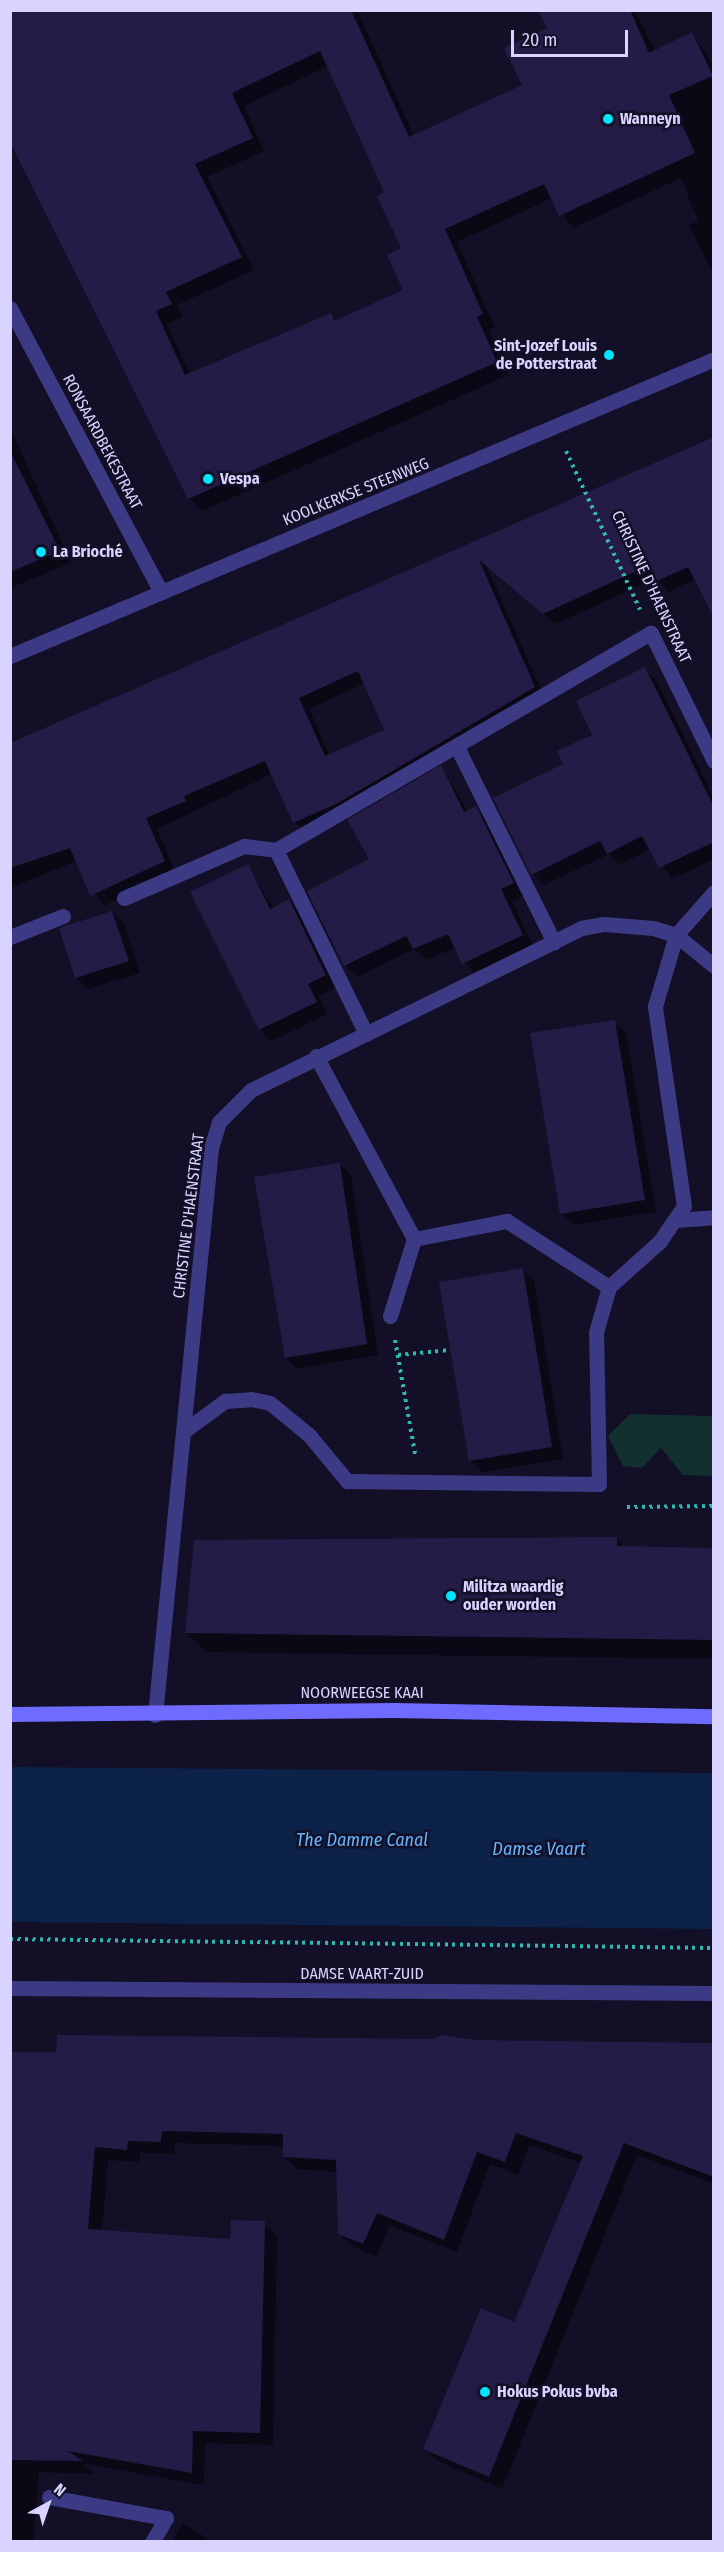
<!DOCTYPE html>
<meta charset="utf-8">
<style>
body{margin:0}
#map{position:relative;width:724px;height:2552px;overflow:hidden;background:#130f26;font-family:"Fira Sans Condensed",sans-serif}
div>[style]{position:absolute}
.green>*{inset:0;background:#12302f}
.water>*{inset:0;background:#0c2248}
.shadow>*{inset:0;background:#0007}
.building>*{inset:0;background:#241b47}
.path>*{height:4px;margin-top:-2px;transform-origin:0;background:repeating-linear-gradient(90deg,#2fb8b0 0 3px,transparent 0 7.5px)}
.lane>*{height:15px;margin:-7.5px;padding:0 7.5px;transform-origin:7.5px;border-radius:7.5px;background:#3d3a85}
.street>*{height:15px;margin:-7.5px;padding:0 7.5px;transform-origin:7.5px;border-radius:7.5px;background:#3d3a85}
.secondary>*{height:15px;margin:-7.5px;padding:0 7.5px;transform-origin:7.5px;border-radius:7.5px;background:#6f6bff}
.dots>*{width:16px;height:16px;translate:-50% -50%;box-sizing:border-box;border:3px solid #130f26;border-radius:50%}
span{translate:-50% -50%;white-space:nowrap;text-align:center;line-height:1.15;-webkit-text-stroke:5px #130f26;paint-order:stroke}
.poi-label{font-size:16px;color:#d9d4ff;font-weight:700}
.left{translate:0 -50%;text-align:left}
.right{translate:-100% -50%;text-align:right}
.street-label{font-size:16px;color:#d9d4ff}
.water-label{font-size:18px;color:#62b6ff;font-style:italic}
.frame{position:absolute;inset:0;border:12px solid #d9d4ff;pointer-events:none}
.north{position:absolute;left:18px;top:2474px;width:60px;height:60px;-webkit-text-stroke:4px #130f26;paint-order:stroke;rotate:40deg;font-size:16px;font-weight:700;line-height:24px;text-align:center;color:#d9d4ff}
.north::after{content:'';display:block;margin:auto;width:21px;height:27px;background:#d9d4ff;clip-path:polygon(50% 0,100% 100%,50% 72%,0 100%)}
.scale{position:absolute;left:511px;top:30px;width:117px;height:27px;box-sizing:border-box;border:3px solid #d9d4ff;border-top:0;padding-left:8px;font-size:18px;line-height:21px;white-space:nowrap;color:#d9d4ff;-webkit-text-stroke:4px #130f26;paint-order:stroke}
</style>
<div id="map">
<div class="green">
<div style="clip-path:polygon(630px 1414px,713px 1416px,713px 1476px,683px 1475px,661px 1448px,642px 1468px,623px 1466px,608px 1436px)"></div>
</div>
<div class="water">
<div style="clip-path:polygon(11px 1767px,713px 1773px,713px 1929px,11px 1922px)"></div>
</div>
<div class="shadow">
<div style="clip-path:polygon(evenodd,262px 10px,357px 10px,414px 136px,524px 86px,549px 29px,540px 10px,635px 10px,655px 52px,692px 34px,714px 65px,714px 275px,689px 225px,698px 221px,681px 178px,573px 228px,552px 198px,457px 242px,495px 327px,489px 330px,508px 375px,202px 511px,189px 498px,10px 141px,262px 10px,328px 66px,386px 193px,403px 249px,405px 291px,337px 321px,330px 315px,190px 375px,167px 324px,183px 317px,177px 305px,254px 270px,207px 177px,264px 151px,244px 106px,328px 66px)"></div>
<div style="clip-path:polygon(10px 428px,71px 563px,10px 588px)"></div>
<div style="clip-path:polygon(evenodd,714px 437px,696px 579px,669px 592px,656px 578px,556px 624px,487px 567px,545px 699px,306px 833px,295px 822px,272px 774px,157px 829px,175px 872px,103px 906px,77px 861px,10px 888px,10px 744px,714px 437px,365px 683px,386px 731px,330px 756px,309px 709px,365px 683px)"></div>
<div style="clip-path:polygon(645px 669px,657px 681px,714px 798px,714px 859px,672px 879px,650px 849px,620px 865px,609px 854px,544px 885px,533px 874px,565px 764px)"></div>
<div style="clip-path:polygon(441px 767px,468px 811px,475px 808px,487px 820px,525px 895px,512px 901px,534px 947px,475px 975px,456px 947px,426px 960px,414px 949px,357px 977px,345px 966px,309px 891px,371px 860px)"></div>
<div style="clip-path:polygon(247px 866px,274px 909px,289px 901px,301px 913px,337px 987px,319px 996px,327px 1014px,272px 1041px,260px 1030px,192px 893px)"></div>
<div style="clip-path:polygon(112px 912px,124px 924px,140px 973px,88px 989px,76px 977px)"></div>
<div style="clip-path:polygon(614px 1022px,626px 1033px,656px 1212px,573px 1225px,561px 1213px)"></div>
<div style="clip-path:polygon(340px 1164px,351px 1176px,378px 1355px,297px 1369px,286px 1358px)"></div>
<div style="clip-path:polygon(522px 1269px,534px 1281px,563px 1459px,482px 1472px,470px 1460px)"></div>
<div style="clip-path:polygon(616px 1539px,625px 1548px,714px 1549px,714px 1659px,206px 1652px,186px 1633px)"></div>
<div style="clip-path:polygon(476px 2042px,714px 2045px,714px 2184px,637px 2155px,502px 2489px,438px 2461px,425px 2448px,515px 2324px,582px 2163px,529px 2145px,518px 2175px,490px 2164px,457px 2252px,390px 2225px,377px 2256px,353px 2247px,339px 2234px,338px 2172px,297px 2169px,284px 2156px,284px 2146px,175px 2143px,174px 2154px,140px 2153px,140px 2162px,108px 2160px,102px 2232px,232px 2241px,264px 2223px,277px 2236px,273px 2445px,205px 2443px,204px 2485px,84px 2464px,94px 2474px,39px 2472px,33px 2542px,10px 2542px,10px 2053px)"></div>
<div style="clip-path:polygon(183px 2523px,213px 2542px,172px 2542px)"></div>
</div>
<div class="building">
<div style="clip-path:polygon(evenodd,10px 10px,351px 10px,409px 137px,522px 85px,504px 48px,547px 28px,538px 10px,630px 10px,649px 53px,692px 32px,713px 76px,669px 95px,695px 153px,559px 216px,544px 184px,445px 229px,483px 314px,477px 317px,497px 362px,188px 499px,10px 142px,10px 10px,320px 51px,384px 192px,377px 196px,401px 248px,387px 255px,403px 290px,334px 321px,331px 313px,185px 375px,156px 311px,172px 304px,166px 292px,242px 257px,195px 164px,253px 138px,232px 93px,320px 51px)"></div>
<div style="clip-path:polygon(evenodd,714px 437px,714px 618px,688px 567px,657px 581px,649px 565px,543px 614px,479px 560px,535px 687px,338px 803px,293px 823px,265px 761px,184px 796px,186px 801px,146px 818px,165px 861px,90px 896px,70px 848px,10px 868px,10px 743px,714px 437px,358px 671px,384px 730px,325px 756px,299px 698px,358px 671px)"></div>
<div style="clip-path:polygon(10px 451px,60px 551px,10px 572px)"></div>
<div style="clip-path:polygon(645px 667px,714px 807px,714px 842px,659px 868px,642px 836px,607px 854px,600px 841px,531px 875px,493px 798px,563px 764px,557px 751px,592px 735px,576px 701px)"></div>
<div style="clip-path:polygon(441px 765px,464px 812px,476px 806px,514px 883px,501px 889px,523px 935px,462px 964px,448px 934px,413px 949px,406px 936px,344px 966px,307px 891px,369px 859px,347px 820px)"></div>
<div style="clip-path:polygon(248px 864px,270px 909px,289px 899px,326px 975px,308px 984px,317px 1002px,259px 1030px,190px 892px)"></div>
<div style="clip-path:polygon(112px 911px,129px 961px,75px 978px,59px 928px)"></div>
<div style="clip-path:polygon(615px 1020px,645px 1200px,560px 1214px,530px 1033px)"></div>
<div style="clip-path:polygon(340px 1163px,367px 1344px,285px 1358px,254px 1177px)"></div>
<div style="clip-path:polygon(523px 1268px,552px 1447px,469px 1461px,439px 1282px)"></div>
<div style="clip-path:polygon(617px 1537px,617px 1546px,714px 1548px,714px 1640px,185px 1633px,194px 1540px)"></div>
<div style="clip-path:polygon(57px 2035px,435px 2039px,441px 2035px,476px 2040px,714px 2043px,714px 2177px,624px 2143px,489px 2477px,423px 2449px,481px 2308px,514px 2322px,583px 2156px,516px 2133px,505px 2162px,477px 2152px,444px 2240px,377px 2213px,363px 2244px,338px 2234px,336px 2160px,283px 2157px,283px 2134px,162px 2131px,161px 2142px,128px 2141px,127px 2150px,95px 2147px,88px 2229px,230px 2239px,231px 2220px,265px 2221px,260px 2433px,193px 2431px,192px 2473px,67px 2451px,83px 2461px,10px 2460px,10px 2052px,56px 2052px)"></div>
</div>
<div class="path">
<div style="left:566px;top:451px;width:175px;rotate:65deg"></div>
<div style="left:395px;top:1340px;width:116px;rotate:80deg"></div>
<div style="left:398px;top:1355px;width:52px;rotate:-5.5deg"></div>
<div style="left:627px;top:1507px;width:87px;rotate:-0.7deg"></div>
<div style="left:10px;top:1939px;width:704px;rotate:0.73deg"></div>
</div>
<div class="lane">
<div style="left:10px;top:937px;width:57px;rotate:-21.6deg"></div>
<div style="left:316px;top:1056px;width:208px;rotate:61.8deg"></div>
<div style="left:414px;top:1239px;width:95px;rotate:-11deg"></div>
<div style="left:507px;top:1221px;width:121px;rotate:32.9deg"></div>
<div style="left:390px;top:1316px;width:81px;rotate:-72.7deg"></div>
<div style="left:184px;top:1431px;width:51px;rotate:-36.2deg"></div>
<div style="left:225px;top:1401px;width:26px;rotate:-4deg"></div>
<div style="left:251px;top:1399px;width:19px;rotate:12deg"></div>
<div style="left:270px;top:1403px;width:50px;rotate:39.4deg"></div>
<div style="left:309px;top:1435px;width:60px;rotate:50.4deg"></div>
<div style="left:347px;top:1481px;width:252px;rotate:0.7deg"></div>
<div style="left:599px;top:1484px;width:152px;rotate:-91.1deg"></div>
<div style="left:596px;top:1332px;width:47px;rotate:-73.9deg"></div>
<div style="left:609px;top:1287px;width:69px;rotate:-42deg"></div>
<div style="left:660px;top:1241px;width:42px;rotate:-55.6deg"></div>
<div style="left:684px;top:1206px;width:202px;rotate:-98.3deg"></div>
<div style="left:655px;top:1006px;width:74px;rotate:-73.5deg"></div>
<div style="left:49px;top:2497px;width:119px;rotate:10.2deg"></div>
<div style="left:166px;top:2518px;width:28px;rotate:120deg"></div>
</div>
<div class="street">
<div style="left:10px;top:308px;width:322px;rotate:62deg"></div>
<div style="left:10px;top:656px;width:764px;rotate:-22.87deg"></div>
<div style="left:458px;top:749px;width:216px;rotate:63.6deg"></div>
<div style="left:276px;top:850px;width:205px;rotate:63.9deg"></div>
<div style="left:124px;top:898px;width:131px;rotate:-23.4deg"></div>
<div style="left:244px;top:846px;width:32px;rotate:7deg"></div>
<div style="left:276px;top:850px;width:433px;rotate:-30.1deg"></div>
<div style="left:651px;top:633px;width:143px;rotate:63.8deg"></div>
<div style="left:676px;top:935px;width:57px;rotate:-48.5deg"></div>
<div style="left:675px;top:1220px;width:39px;rotate:-4deg"></div>
<div style="left:155px;top:1715px;width:570px;rotate:-84.36deg"></div>
<div style="left:211px;top:1148px;width:27px;rotate:-73deg"></div>
<div style="left:219px;top:1122px;width:45px;rotate:-45deg"></div>
<div style="left:251px;top:1090px;width:368px;rotate:-26.1deg"></div>
<div style="left:581px;top:928px;width:23px;rotate:-10deg"></div>
<div style="left:604px;top:924px;width:49px;rotate:4.7deg"></div>
<div style="left:653px;top:928px;width:24px;rotate:17deg"></div>
<div style="left:676px;top:935px;width:49px;rotate:39.2deg"></div>
<div style="left:10px;top:1988px;width:704px;rotate:0.41deg"></div>
</div>
<div class="secondary">
<div style="left:10px;top:1714px;width:384px;rotate:-0.6deg"></div>
<div style="left:394px;top:1710px;width:320px;rotate:1.1deg"></div>
</div>
<div class="dots">
<div style="left:608px;top:119px;background:#00e5ff"></div>
<div style="left:609px;top:355px;background:#00e5ff"></div>
<div style="left:208px;top:479px;background:#00e5ff"></div>
<div style="left:41px;top:552px;background:#00e5ff"></div>
<div style="left:451px;top:1596px;background:#00e5ff"></div>
<div style="left:485px;top:2392px;background:#00e5ff"></div>
</div>
<div class="poi-label">
<span class="left" style="left:620px;top:119px">Wanneyn</span>
<span class="right" style="left:597px;top:355px">Sint-Jozef Louis<br>de Potterstraat</span>
<span class="left" style="left:220px;top:479px">Vespa</span>
<span class="left" style="left:53px;top:552px">La Brioché</span>
<span class="left" style="left:463px;top:1596px">Militza waardig<br>ouder worden</span>
<span class="left" style="left:497px;top:2392px">Hokus Pokus bvba</span>
</div>
<div class="street-label">
<span style="left:102px;top:442px;rotate:62deg">RONSAARDBEKESTRAAT</span>
<span style="left:356px;top:492px;rotate:-22deg">KOOLKERKSE STEENWEG</span>
<span style="left:651px;top:587px;rotate:65deg">CHRISTINE D'HAENSTRAAT</span>
<span style="left:189px;top:1216px;rotate:-83deg">CHRISTINE D'HAENSTRAAT</span>
<span style="left:362px;top:1693px">NOORWEEGSE KAAI</span>
<span style="left:362px;top:1974px">DAMSE VAART-ZUID</span>
</div>
<div class="water-label">
<span style="left:362px;top:1840px">The Damme Canal</span>
<span style="left:539px;top:1849px">Damse Vaart</span>
</div>
<div class="frame"></div>
<div class="north">N</div>
<div class="scale">20 m</div>
</div>
